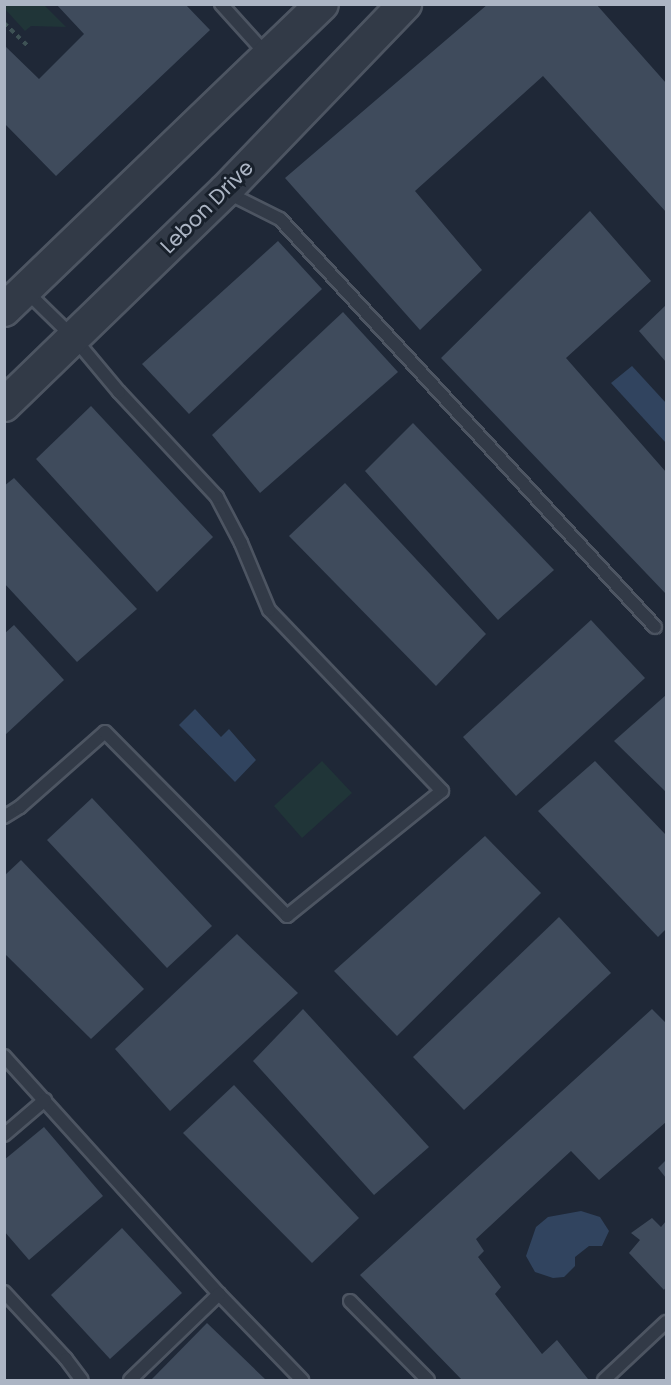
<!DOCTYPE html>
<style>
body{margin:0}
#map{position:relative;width:671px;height:1385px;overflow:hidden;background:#1f2837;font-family:Poppins,sans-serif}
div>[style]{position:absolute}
.green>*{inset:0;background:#203538}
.water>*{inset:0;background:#31445f}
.building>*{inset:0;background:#3f4b5c}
.path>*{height:4px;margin-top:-2px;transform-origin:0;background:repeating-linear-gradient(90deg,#3e5255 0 4.5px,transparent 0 9px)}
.roads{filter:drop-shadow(2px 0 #4d5562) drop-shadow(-2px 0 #4d5562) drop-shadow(0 2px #4d5562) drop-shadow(0 -2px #4d5562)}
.service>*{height:12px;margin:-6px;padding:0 6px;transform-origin:6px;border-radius:6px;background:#323a47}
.tertiary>*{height:32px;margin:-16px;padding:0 16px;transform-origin:16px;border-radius:16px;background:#323a47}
span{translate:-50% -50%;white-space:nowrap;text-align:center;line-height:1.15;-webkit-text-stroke:6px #18202b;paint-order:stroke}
.street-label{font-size:21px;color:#acb5c4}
.frame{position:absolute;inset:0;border:6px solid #acb5c4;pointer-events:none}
</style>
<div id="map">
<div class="green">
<div style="clip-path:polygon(5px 4px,44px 5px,66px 27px,31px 26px,25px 31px,5px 9px)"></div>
<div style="clip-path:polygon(322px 761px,352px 793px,302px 838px,274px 806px)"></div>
</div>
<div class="water">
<div style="clip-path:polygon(632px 366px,666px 403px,666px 443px,611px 383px)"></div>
<div style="clip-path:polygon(195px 709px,221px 737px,229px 729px,256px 760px,235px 782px,179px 725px)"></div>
<div style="clip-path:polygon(581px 1211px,600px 1217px,609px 1231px,602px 1246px,589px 1246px,575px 1257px,575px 1266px,564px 1277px,553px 1278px,535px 1272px,526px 1256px,536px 1227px,548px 1217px)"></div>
</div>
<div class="building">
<div style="clip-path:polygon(56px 4px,185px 4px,210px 30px,56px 176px,4px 123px,4px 45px,39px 79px,84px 34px)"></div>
<div style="clip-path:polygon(488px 4px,596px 4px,666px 83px,666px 212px,543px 76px,415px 191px,482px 270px,420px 330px,285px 178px)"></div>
<div style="clip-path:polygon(590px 211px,651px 281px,566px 358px,666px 472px,666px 594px,441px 358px)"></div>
<div style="clip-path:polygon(278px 241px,322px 289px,189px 414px,142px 364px)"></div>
<div style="clip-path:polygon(666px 305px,666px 362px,639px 331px)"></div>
<div style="clip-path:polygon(343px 312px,398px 372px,260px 493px,212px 435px)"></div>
<div style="clip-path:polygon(91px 406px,213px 537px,157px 592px,36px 459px)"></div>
<div style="clip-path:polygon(413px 423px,554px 570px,498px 620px,365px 471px)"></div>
<div style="clip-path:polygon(14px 478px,137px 609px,77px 662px,4px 583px,4px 486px)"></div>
<div style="clip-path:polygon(345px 483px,486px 634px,436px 686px,289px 536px)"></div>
<div style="clip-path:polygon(591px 620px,645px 678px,516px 796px,463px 737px)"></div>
<div style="clip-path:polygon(14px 625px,64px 680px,4px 736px,4px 634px)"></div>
<div style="clip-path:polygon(666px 695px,666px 792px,614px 741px)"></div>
<div style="clip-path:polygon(595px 761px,666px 835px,666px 929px,658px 937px,538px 811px)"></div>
<div style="clip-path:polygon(92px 798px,212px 926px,167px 968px,47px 840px)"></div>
<div style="clip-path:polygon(485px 836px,541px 893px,397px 1036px,334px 971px)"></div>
<div style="clip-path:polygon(21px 860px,144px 989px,91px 1039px,4px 953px,4px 876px)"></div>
<div style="clip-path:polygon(559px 917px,611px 973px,464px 1110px,413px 1057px)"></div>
<div style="clip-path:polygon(237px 934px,298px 993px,170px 1111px,115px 1049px)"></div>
<div style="clip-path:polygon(303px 1009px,429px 1147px,374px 1195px,253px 1061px)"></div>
<div style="clip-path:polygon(652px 1009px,666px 1023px,666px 1122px,599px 1180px,571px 1151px,476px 1239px,484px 1251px,478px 1257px,501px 1287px,495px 1294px,542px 1354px,557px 1340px,588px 1379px,462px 1380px,360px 1275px)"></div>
<div style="clip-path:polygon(234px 1085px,359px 1218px,312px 1263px,183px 1133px)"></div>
<div style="clip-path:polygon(44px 1127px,103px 1196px,29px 1260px,4px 1231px,4px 1160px)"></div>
<div style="clip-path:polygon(666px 1160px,666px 1178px,658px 1168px)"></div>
<div style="clip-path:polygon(652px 1218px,661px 1227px,666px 1221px,666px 1287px,664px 1290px,629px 1253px,640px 1240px,631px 1233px)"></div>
<div style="clip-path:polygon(122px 1228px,182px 1293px,110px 1359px,51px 1295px)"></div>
<div style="clip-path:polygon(207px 1323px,266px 1380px,151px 1380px)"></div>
</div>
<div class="path">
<div style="left:4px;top:23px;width:35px;rotate:44deg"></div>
</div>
<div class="roads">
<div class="service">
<div style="left:221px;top:4px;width:70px;rotate:47.9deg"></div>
<div style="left:226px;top:192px;width:60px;rotate:26.6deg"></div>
<div style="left:280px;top:219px;width:554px;rotate:47.41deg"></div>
<div style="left:4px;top:817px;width:19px;rotate:-32deg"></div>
<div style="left:20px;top:807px;width:113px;rotate:-41.4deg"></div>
<div style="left:105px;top:732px;width:259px;rotate:45.3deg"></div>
<div style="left:287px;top:916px;width:199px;rotate:-38.9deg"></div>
<div style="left:442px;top:791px;width:250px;rotate:-133.7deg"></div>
<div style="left:269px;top:610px;width:73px;rotate:-112.7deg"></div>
<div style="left:241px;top:543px;width:52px;rotate:-117.6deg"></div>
<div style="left:217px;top:497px;width:144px;rotate:-133deg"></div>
<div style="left:119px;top:392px;width:70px;rotate:-129.8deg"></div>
<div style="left:74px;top:338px;width:69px;rotate:-135.6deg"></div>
<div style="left:4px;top:1056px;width:321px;rotate:47.9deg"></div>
<div style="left:219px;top:1294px;width:120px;rotate:46deg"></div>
<div style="left:4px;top:1135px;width:54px;rotate:-40.5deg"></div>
<div style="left:4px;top:1292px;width:91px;rotate:47.2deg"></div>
<div style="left:66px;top:1359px;width:26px;rotate:53deg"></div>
<div style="left:350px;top:1301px;width:111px;rotate:45.4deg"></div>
<div style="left:130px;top:1380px;width:124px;rotate:-44deg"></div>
<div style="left:604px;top:1380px;width:85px;rotate:-43.1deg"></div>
</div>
<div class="tertiary">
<div style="left:4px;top:310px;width:441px;rotate:-43.9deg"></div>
<div style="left:4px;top:405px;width:308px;rotate:-44.1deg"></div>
<div style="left:225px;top:191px;width:260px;rotate:-46.1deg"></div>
</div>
</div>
<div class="street-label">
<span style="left:207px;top:207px;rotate:-45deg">Lebon Drive</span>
</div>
<div class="frame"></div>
</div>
